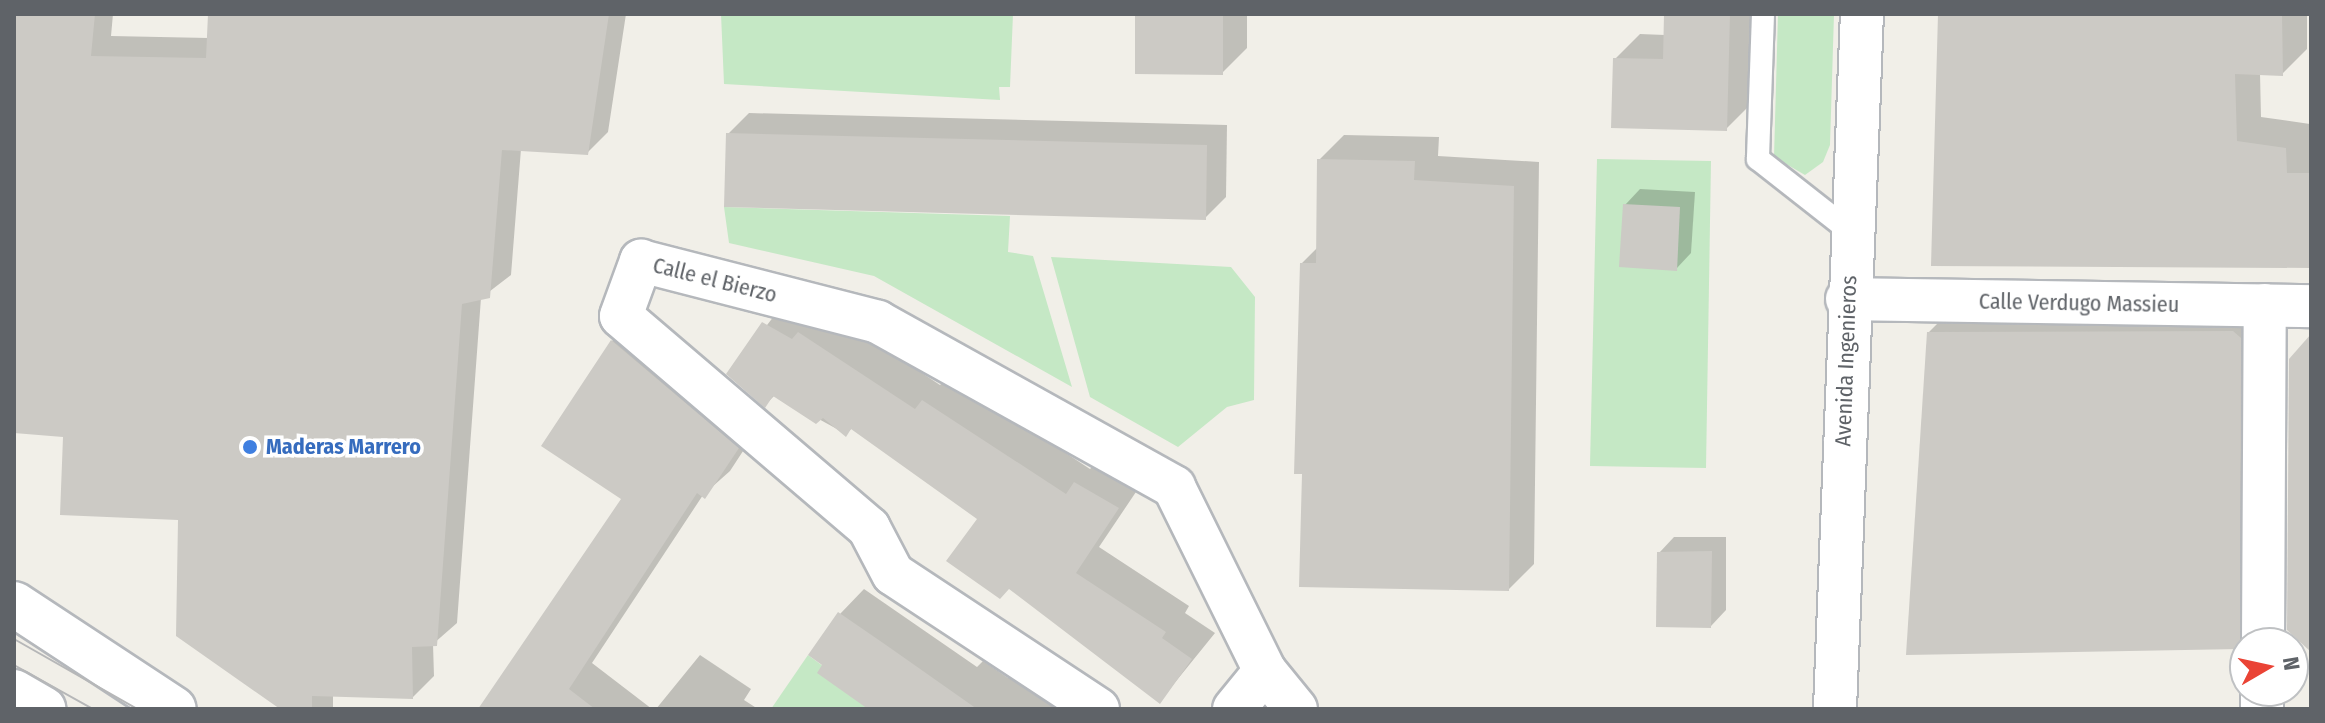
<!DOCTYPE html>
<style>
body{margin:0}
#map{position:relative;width:2325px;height:723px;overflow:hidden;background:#f1efe8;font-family:"Fira Sans Condensed",sans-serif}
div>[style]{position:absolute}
.green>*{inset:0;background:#c5e8c5}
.shadow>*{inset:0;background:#0003}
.building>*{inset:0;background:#cccac5}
.roads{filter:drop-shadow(2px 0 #b5b8bc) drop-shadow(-2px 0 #b5b8bc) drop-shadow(0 2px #b5b8bc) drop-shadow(0 -2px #b5b8bc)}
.lane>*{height:22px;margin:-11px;padding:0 11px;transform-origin:11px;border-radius:11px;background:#fff}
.street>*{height:42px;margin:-21px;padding:0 21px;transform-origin:21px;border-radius:21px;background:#fff}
.secondary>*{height:44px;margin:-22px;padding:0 22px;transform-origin:22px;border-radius:22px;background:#fff}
.tram>*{height:2px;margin:-1px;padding:0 1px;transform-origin:1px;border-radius:1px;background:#b6b7b8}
.dots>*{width:22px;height:22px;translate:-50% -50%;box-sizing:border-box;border:4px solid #fff;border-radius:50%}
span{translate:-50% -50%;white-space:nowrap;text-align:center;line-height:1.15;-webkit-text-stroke:7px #fff;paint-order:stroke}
.street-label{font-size:22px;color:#5f6368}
.shop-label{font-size:22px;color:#366cbe;font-weight:700}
.left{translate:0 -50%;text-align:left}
.frame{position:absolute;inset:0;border:16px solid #5f6368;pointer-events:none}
.north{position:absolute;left:2229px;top:627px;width:80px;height:80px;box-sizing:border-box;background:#fff;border:2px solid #bfc1c3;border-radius:50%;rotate:81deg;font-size:22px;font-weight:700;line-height:32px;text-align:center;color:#5f6368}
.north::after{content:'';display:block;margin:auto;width:28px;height:36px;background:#ea4335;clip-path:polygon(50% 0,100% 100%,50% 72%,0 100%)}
</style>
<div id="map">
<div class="green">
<div style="clip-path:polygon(721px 14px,1013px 14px,1010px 87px,999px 87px,1000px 100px,724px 84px)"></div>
<div style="clip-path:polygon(1778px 14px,1834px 14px,1830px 145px,1823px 162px,1805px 175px,1774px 157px)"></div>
<div style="clip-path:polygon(1597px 159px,1711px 161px,1706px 468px,1590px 466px)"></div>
<div style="clip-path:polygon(724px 207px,1010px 216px,1008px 252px,1033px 256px,1072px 387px,874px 276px,729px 243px)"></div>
<div style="clip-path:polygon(1051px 257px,1231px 267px,1255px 297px,1254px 400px,1227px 407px,1178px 447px,1090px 397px)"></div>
<div style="clip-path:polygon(808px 655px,881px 709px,771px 709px)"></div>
</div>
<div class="shadow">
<div style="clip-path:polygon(14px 14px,113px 14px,111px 36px,209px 38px,210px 14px,626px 14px,608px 132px,587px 153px,521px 149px,511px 275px,481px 298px,457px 623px,433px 644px,434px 676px,413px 697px,333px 694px,333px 709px,283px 709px,180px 518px,65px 436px,14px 431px)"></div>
<div style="clip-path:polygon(1137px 14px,1247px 14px,1247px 48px,1222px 73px)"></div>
<div style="clip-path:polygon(1666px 14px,1753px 14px,1751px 104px,1726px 129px,1615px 59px,1640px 34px,1665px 35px)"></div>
<div style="clip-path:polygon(1940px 14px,2307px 14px,2307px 49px,2282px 74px,2260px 73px,2261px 117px,2310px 124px,2311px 266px)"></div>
<div style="clip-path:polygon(749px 113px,1227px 125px,1226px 197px,1205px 218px,728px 134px)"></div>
<div style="clip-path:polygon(1344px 135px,1439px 137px,1438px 156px,1539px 162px,1534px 564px,1509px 589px,1304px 472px,1302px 263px,1318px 247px,1319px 160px)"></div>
<div style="clip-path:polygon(1640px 189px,1695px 192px,1691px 253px,1676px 269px,1625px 205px)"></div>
<div style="clip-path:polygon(788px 298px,824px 308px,940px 385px,949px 376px,1090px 469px,1101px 458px,1142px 483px,1099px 547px,1189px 606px,1185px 613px,1215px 633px,1160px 701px,980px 518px,852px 428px,846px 434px,775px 395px,765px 405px,729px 374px)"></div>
<div style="clip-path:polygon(1954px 307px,2258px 307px,2265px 622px,2240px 647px,1929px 332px)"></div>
<div style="clip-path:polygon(637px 316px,762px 422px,730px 471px,703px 495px,592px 663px,652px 709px,497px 709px,624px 498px,612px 341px)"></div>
<div style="clip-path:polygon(1674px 537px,1726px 537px,1726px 610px,1711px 626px,1659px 553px)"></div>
<div style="clip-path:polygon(864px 589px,977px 667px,983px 661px,1008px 678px,1014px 672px,1067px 709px,871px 709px,840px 614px)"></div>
<div style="clip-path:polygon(700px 655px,751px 689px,744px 700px,758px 709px,656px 709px)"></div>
</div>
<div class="building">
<div style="clip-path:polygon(14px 14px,95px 14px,91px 56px,206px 58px,208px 14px,609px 14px,588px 155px,502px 150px,490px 298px,462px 304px,437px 646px,412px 647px,413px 699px,312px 696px,312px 709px,280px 709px,176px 636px,178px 520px,60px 515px,63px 437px,14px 433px)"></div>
<div style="clip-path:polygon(1135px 14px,1223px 14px,1223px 75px,1135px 74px)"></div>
<div style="clip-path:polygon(1664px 14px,1730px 14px,1727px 131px,1611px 128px,1613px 58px,1663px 59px)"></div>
<div style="clip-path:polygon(1938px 14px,2282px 14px,2283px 76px,2235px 74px,2237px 141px,2286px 148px,2287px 173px,2311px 173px,2311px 268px,1931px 266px)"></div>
<div style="clip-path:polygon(726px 133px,1207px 145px,1206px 220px,724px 207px)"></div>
<div style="clip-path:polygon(1317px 159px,1415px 161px,1414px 180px,1514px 186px,1509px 591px,1299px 587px,1302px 474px,1294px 474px,1300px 263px,1316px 263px)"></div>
<div style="clip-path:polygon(1623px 204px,1680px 207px,1677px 271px,1619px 267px)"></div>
<div style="clip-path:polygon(762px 322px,792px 339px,798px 332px,915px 409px,922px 400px,1066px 494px,1074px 482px,1119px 508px,1076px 573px,1166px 632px,1162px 638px,1192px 659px,1160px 704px,1009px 589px,1000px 599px,946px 561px,977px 519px,851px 429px,846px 437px,823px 418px,816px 424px,773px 396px,765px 408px,726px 374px)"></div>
<div style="clip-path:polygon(2233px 331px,2241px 338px,2240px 649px,1906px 655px,1927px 332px)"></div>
<div style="clip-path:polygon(2311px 334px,2311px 652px,2287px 630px,2289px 359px)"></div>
<div style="clip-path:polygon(611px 340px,739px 448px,705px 499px,697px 493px,569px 689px,595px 709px,478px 709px,621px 499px,541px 446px)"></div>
<div style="clip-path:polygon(1712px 551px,1711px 628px,1656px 627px,1657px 552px)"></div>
<div style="clip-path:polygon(838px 612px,886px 645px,977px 709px,868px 709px,817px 673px,822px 665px,808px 655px)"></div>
</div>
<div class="roads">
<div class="lane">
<div style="left:1763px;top:14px;width:145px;rotate:92deg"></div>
<div style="left:1758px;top:159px;width:118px;rotate:38.1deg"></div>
</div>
<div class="street">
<div style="left:1847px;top:299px;width:464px;rotate:0.9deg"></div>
<div style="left:2263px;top:643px;width:338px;rotate:-89.7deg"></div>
<div style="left:1098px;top:709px;width:245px;rotate:-146.6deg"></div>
<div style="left:893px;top:574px;width:52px;rotate:-117.6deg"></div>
<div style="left:869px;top:528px;width:326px;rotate:-139.5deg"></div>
<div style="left:621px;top:316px;width:59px;rotate:-70deg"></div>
<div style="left:641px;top:261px;width:245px;rotate:14.4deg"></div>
<div style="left:878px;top:322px;width:339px;rotate:29.1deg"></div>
<div style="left:1174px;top:487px;width:205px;rotate:63.7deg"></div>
<div style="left:1265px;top:671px;width:49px;rotate:50.8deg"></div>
<div style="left:1234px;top:709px;width:49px;rotate:-50.8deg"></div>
<div style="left:1835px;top:709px;width:696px;rotate:-87.78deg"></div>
<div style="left:2262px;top:709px;width:18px;rotate:-90deg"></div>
</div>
<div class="secondary">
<div style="left:14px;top:604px;width:191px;rotate:33.3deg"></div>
<div style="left:14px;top:692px;width:34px;rotate:30deg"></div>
</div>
</div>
<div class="tram">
<div style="left:14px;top:639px;width:142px;rotate:29.6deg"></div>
<div style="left:14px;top:665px;width:90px;rotate:29.1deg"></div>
</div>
<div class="dots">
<div style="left:250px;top:447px;background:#3f7fe0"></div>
</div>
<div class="street-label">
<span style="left:715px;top:280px;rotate:14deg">Calle el Bierzo</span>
<span style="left:2079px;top:303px;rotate:1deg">Calle Verdugo Massieu</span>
<span style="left:1846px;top:361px;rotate:-88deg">Avenida Ingenieros</span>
</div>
<div class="shop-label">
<span class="left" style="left:266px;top:447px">Maderas Marrero</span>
</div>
<div class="frame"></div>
<div class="north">N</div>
</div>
